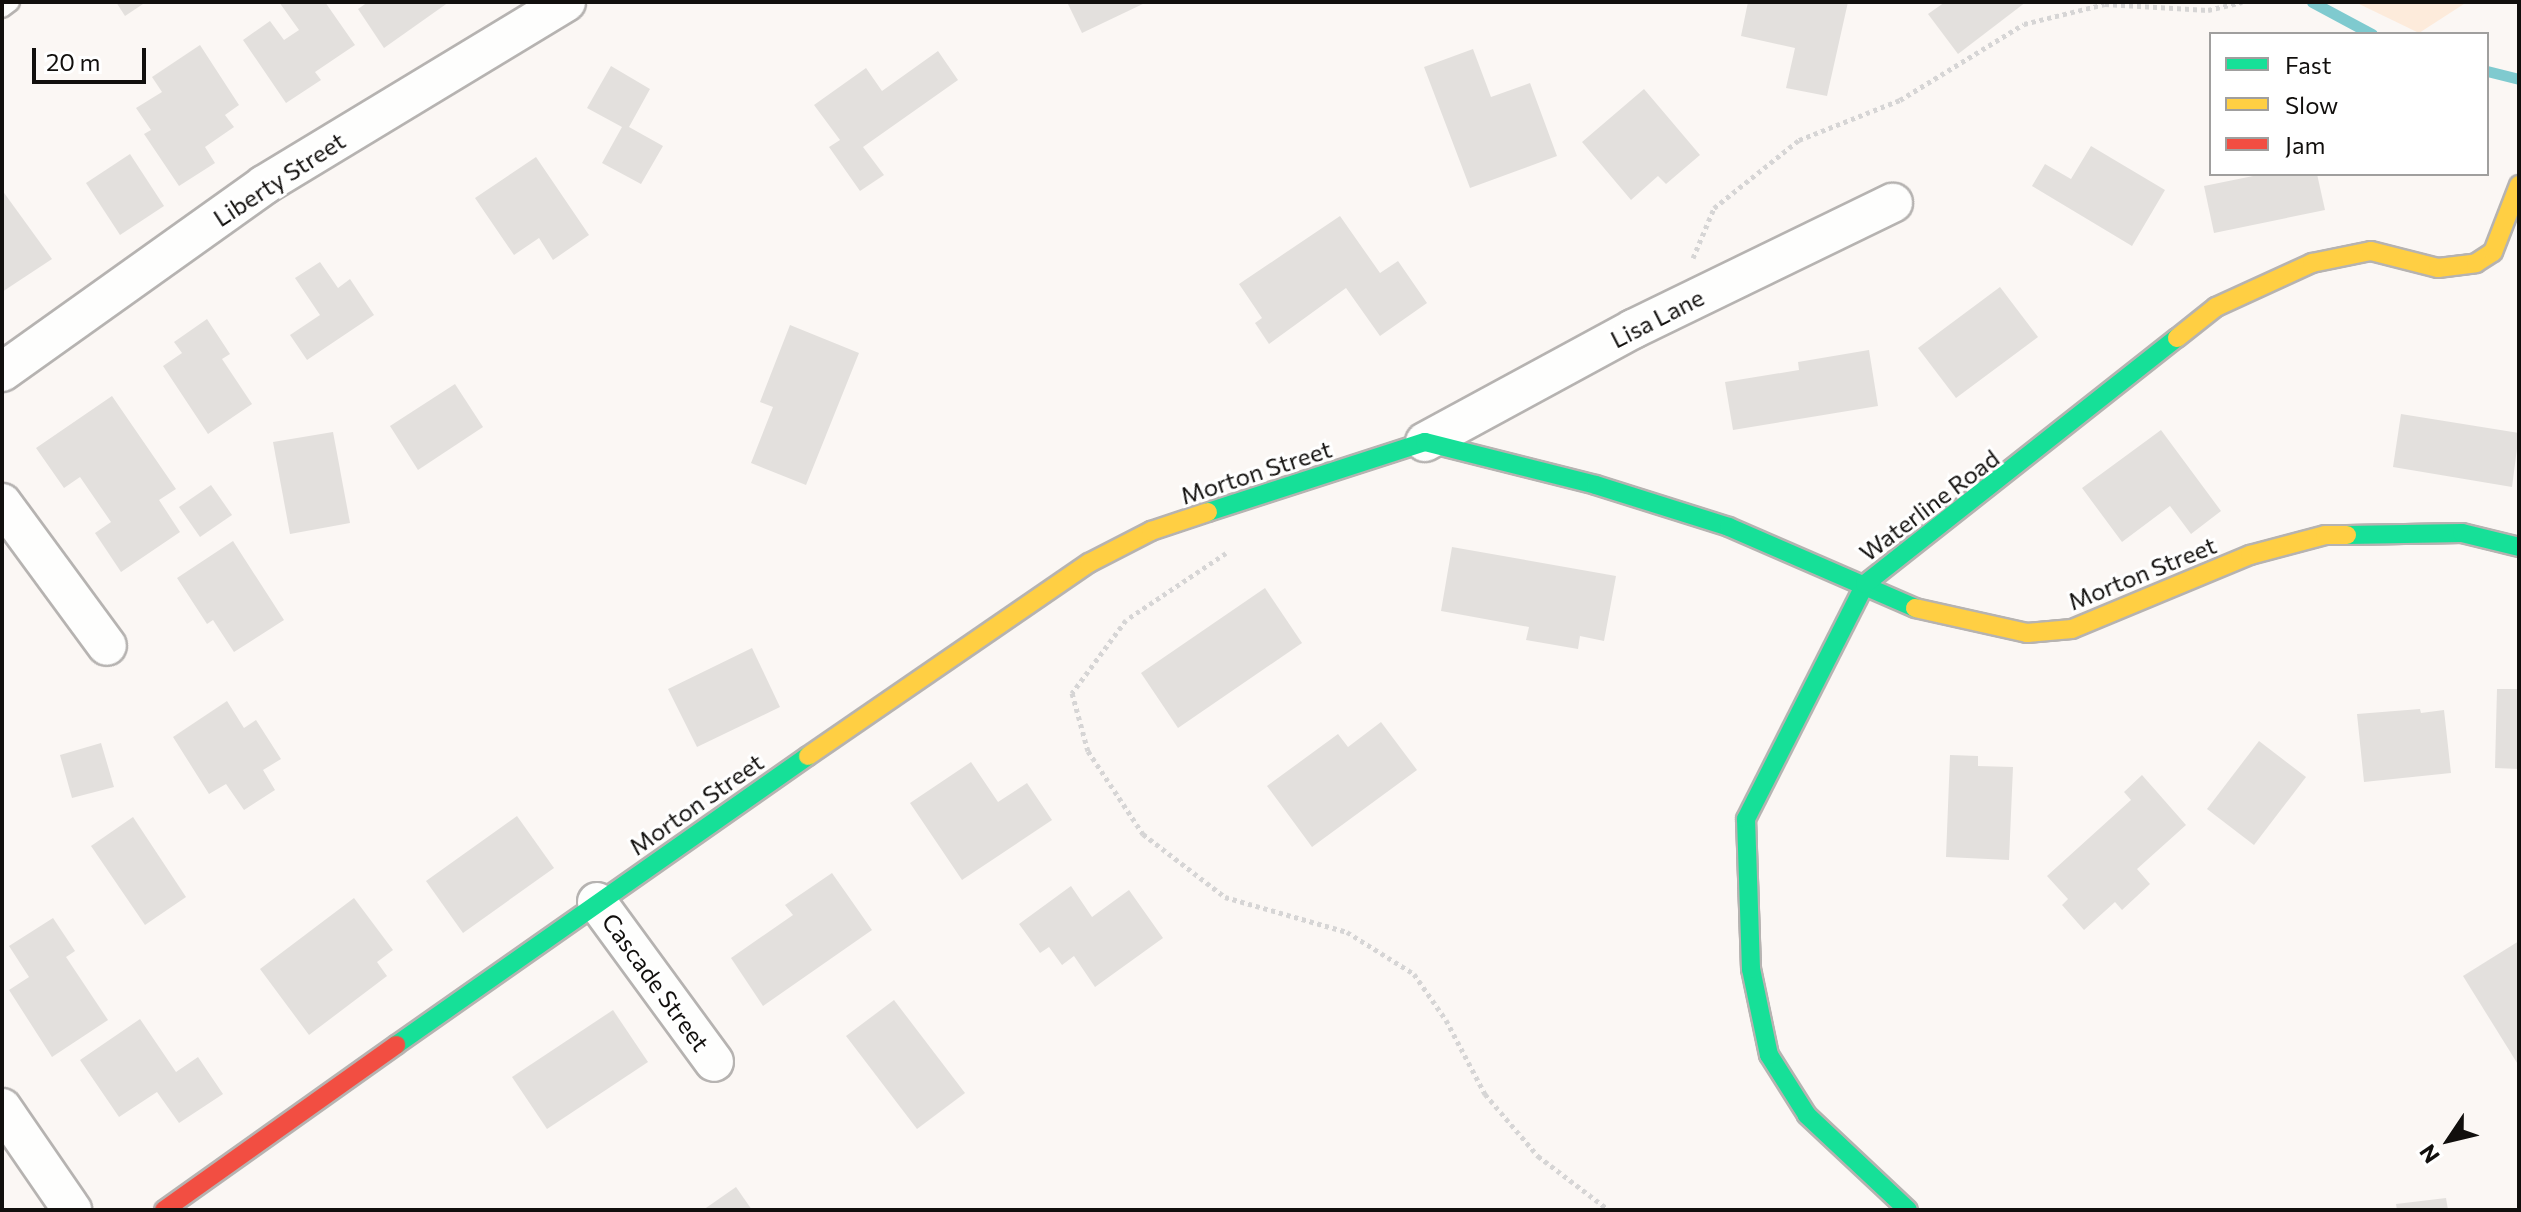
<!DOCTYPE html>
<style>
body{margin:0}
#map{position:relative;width:2521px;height:1212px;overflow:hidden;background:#fbf7f4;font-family:Commissioner,sans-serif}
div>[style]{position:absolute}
.green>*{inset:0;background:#fdebdb}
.stream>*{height:11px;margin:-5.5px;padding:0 5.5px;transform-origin:5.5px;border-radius:5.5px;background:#7fcacf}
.building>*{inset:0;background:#e3e0dd}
.path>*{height:5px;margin-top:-2.5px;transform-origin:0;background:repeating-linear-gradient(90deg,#d6d5d5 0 4px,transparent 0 8px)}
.roads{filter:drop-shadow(2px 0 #b6b3b1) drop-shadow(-2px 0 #b6b3b1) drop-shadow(0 2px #b6b3b1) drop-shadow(0 -2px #b6b3b1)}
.lane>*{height:18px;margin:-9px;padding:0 9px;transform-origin:9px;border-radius:9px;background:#fefefd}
.street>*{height:38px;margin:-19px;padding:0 19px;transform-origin:19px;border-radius:19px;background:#fefefd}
.fast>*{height:18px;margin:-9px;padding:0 9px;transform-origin:9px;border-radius:9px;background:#16e098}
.slow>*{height:18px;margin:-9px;padding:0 9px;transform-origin:9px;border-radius:9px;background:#ffcf43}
.jam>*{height:18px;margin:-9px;padding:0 9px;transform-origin:9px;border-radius:9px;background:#f24e42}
span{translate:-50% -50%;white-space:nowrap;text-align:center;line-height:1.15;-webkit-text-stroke:6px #fff;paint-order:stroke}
.street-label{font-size:24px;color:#110f0d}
.frame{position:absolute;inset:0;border:4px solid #110f0d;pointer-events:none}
.legend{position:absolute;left:2209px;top:32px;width:280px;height:144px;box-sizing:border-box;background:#fff;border:2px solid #a09f9e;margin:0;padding:10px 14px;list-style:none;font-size:24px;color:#110f0d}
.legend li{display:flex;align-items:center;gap:16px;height:40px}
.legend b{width:40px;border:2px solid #a09f9e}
.north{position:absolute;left:2409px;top:1100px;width:80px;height:80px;-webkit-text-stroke:6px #fff;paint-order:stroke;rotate:235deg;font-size:22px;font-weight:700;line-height:32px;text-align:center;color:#110f0d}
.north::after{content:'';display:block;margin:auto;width:28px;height:36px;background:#110f0d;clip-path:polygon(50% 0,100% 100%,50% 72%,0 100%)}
.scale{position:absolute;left:32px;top:48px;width:114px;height:36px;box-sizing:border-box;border:4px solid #110f0d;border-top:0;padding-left:10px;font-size:24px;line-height:28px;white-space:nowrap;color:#110f0d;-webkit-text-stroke:6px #fff;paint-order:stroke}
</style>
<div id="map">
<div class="green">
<div style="clip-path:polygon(2355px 2px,2467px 2px,2419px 33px)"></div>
</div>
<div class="stream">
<div style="left:2312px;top:2px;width:68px;rotate:28.1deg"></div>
<div style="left:2487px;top:71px;width:33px;rotate:14deg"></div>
</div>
<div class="building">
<div style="clip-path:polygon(116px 2px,146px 2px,125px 16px)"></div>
<div style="clip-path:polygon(279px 2px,325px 2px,355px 45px,315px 72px,321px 80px,286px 103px,243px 40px,270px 21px,284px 40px,299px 30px)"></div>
<div style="clip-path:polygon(368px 2px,449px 2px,384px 48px,358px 9px)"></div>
<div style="clip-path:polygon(1067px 2px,1147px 2px,1082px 33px)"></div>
<div style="clip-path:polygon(1748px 2px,1848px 2px,1827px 96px,1786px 88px,1795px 48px,1741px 36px)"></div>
<div style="clip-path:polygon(1945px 2px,2026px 2px,1958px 54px,1928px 14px)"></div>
<div style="clip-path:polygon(200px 45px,239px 105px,225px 115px,234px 127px,205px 147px,215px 163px,179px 186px,144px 134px,151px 130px,136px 108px,162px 92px,152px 77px)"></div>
<div style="clip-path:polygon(1473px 49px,1491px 97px,1530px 83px,1557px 156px,1470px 188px,1424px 67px)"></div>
<div style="clip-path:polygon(938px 51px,958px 80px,863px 147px,884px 175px,860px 191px,829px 147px,840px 140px,814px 105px,866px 68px,882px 91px)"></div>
<div style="clip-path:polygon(611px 66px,650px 89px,629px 127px,663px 146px,641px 184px,602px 163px,622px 127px,587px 108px)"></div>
<div style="clip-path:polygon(1644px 89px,1700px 155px,1666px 184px,1658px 176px,1631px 200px,1582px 142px)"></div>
<div style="clip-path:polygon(2091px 146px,2165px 190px,2132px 246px,2032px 186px,2045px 164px,2071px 179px)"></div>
<div style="clip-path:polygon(130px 154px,164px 206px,120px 235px,86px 183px)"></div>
<div style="clip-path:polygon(536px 157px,589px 235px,553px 260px,539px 238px,514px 255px,475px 198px)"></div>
<div style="clip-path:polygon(2263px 174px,2317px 174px,2325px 210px,2214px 233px,2204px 186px)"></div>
<div style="clip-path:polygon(2px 190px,52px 259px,2px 292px)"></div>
<div style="clip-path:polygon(1340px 216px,1380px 273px,1398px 261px,1427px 303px,1380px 336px,1346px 288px,1269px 344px,1255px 323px,1262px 318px,1239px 284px)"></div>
<div style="clip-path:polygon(320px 262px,338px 288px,350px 279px,374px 315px,307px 360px,290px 335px,320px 315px,295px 278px)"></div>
<div style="clip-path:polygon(2000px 287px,2038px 337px,1956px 398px,1918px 348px)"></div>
<div style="clip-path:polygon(207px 319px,230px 354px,222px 359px,252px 404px,208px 434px,163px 366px,182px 353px,174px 342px)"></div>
<div style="clip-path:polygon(790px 325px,859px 353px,806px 485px,751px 463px,773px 407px,760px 402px)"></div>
<div style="clip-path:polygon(1869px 350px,1878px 406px,1733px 430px,1725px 382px,1799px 370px,1798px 362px)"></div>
<div style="clip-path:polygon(455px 384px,483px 427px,418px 470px,390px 426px)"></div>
<div style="clip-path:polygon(112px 396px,176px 489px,159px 500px,180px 532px,121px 572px,95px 533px,111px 522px,80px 477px,64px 488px,36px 448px)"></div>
<div style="clip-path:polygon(2401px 414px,2519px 433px,2512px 487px,2393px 467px)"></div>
<div style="clip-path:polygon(2161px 430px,2221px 511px,2191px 534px,2170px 506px,2122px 542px,2082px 488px)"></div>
<div style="clip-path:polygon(333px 432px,350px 523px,290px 534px,273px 442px)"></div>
<div style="clip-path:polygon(211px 485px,232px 515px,200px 537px,179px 507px)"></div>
<div style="clip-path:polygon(233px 541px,284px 620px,234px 652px,213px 620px,207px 624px,177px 578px)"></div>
<div style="clip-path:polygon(1452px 547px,1616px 576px,1604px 641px,1580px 636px,1578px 649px,1526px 640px,1529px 627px,1441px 611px)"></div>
<div style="clip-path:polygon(1265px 588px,1302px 643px,1178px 728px,1141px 673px)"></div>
<div style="clip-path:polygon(752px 648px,780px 707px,697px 747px,668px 689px)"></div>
<div style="clip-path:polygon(2497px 689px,2519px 689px,2519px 769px,2495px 768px)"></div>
<div style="clip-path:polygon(227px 701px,244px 728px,256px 720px,281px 759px,263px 770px,275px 790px,244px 810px,226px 784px,209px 794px,173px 737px)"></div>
<div style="clip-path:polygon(2420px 709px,2421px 713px,2444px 710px,2451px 773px,2364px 782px,2357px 714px)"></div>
<div style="clip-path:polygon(1381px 722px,1417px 770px,1312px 847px,1267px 786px,1338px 734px,1348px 747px)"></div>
<div style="clip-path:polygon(2259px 741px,2306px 777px,2254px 845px,2207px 809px)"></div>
<div style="clip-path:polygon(101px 743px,114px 787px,72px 798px,60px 755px)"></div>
<div style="clip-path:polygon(1950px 755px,1978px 756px,1978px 766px,2013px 767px,2009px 860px,1946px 857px)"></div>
<div style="clip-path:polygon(971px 762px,998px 802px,1027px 783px,1052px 820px,962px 880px,910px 803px)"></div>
<div style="clip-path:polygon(2142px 775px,2186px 825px,2137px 869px,2150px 884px,2122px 910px,2115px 902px,2084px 930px,2062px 905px,2068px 899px,2047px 876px,2131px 800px,2124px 792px)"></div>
<div style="clip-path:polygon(517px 816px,554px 868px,463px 933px,426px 881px)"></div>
<div style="clip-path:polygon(133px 817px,186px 897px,145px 925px,91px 846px)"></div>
<div style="clip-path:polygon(832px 873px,872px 930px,763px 1006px,731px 958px,793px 915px,785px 905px)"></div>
<div style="clip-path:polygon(1071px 886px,1092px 917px,1129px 890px,1163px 938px,1095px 987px,1074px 956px,1062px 965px,1049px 947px,1040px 953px,1019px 924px)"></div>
<div style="clip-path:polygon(354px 898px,393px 950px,377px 962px,387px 976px,309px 1035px,260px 969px)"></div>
<div style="clip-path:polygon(53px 918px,75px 951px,66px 957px,108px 1020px,52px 1057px,9px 990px,29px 977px,9px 946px)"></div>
<div style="clip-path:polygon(2519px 941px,2519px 1066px,2463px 976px)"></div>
<div style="clip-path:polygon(894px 1000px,965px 1093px,917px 1129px,846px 1036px)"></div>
<div style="clip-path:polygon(613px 1010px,648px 1062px,547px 1129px,512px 1077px)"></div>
<div style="clip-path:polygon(140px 1019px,176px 1072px,198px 1057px,223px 1094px,179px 1123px,157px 1092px,119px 1117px,80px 1060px)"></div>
<div style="clip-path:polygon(736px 1187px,752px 1210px,703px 1210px)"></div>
<div style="clip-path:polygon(2446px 1198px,2448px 1210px,2397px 1210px,2396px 1204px)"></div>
</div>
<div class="path">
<div style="left:1693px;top:258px;width:54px;rotate:-67.2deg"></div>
<div style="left:1714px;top:208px;width:109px;rotate:-38.7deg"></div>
<div style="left:1799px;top:140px;width:109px;rotate:-21.6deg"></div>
<div style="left:1900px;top:100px;width:145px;rotate:-31.5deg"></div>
<div style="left:2024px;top:24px;width:83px;rotate:-13.9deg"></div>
<div style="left:2105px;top:4px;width:103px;rotate:3.3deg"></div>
<div style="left:2208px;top:10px;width:35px;rotate:-13deg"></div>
<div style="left:1226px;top:553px;width:120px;rotate:146.2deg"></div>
<div style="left:1126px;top:620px;width:91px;rotate:126.5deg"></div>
<div style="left:1072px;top:693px;width:60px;rotate:74.6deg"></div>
<div style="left:1088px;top:751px;width:100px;rotate:56.5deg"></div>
<div style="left:1143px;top:834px;width:103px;rotate:37.5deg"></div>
<div style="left:1225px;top:897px;width:127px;rotate:16deg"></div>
<div style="left:1347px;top:932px;width:79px;rotate:32.1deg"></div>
<div style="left:1414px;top:974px;width:56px;rotate:55.2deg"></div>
<div style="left:1446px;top:1020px;width:84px;rotate:62.2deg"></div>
<div style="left:1485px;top:1094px;width:82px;rotate:49.5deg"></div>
<div style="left:1538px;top:1156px;width:89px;rotate:37.3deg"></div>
</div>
<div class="roads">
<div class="lane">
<div style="left:2px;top:8px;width:10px;rotate:-37deg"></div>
</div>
<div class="street">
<div style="left:2px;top:372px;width:322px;rotate:-35.5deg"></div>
<div style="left:264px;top:185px;width:353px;rotate:-31.2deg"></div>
<div style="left:1425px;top:442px;width:237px;rotate:-28.5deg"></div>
<div style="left:1633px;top:329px;width:289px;rotate:-25.9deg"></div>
<div style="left:2px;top:503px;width:177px;rotate:53.7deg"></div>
<div style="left:597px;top:902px;width:198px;rotate:53.8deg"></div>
<div style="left:2px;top:1108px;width:124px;rotate:55.5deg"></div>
</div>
<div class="fast">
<div style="left:1208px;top:512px;width:228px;rotate:-17.9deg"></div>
<div style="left:1425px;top:442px;width:176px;rotate:14.1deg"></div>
<div style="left:1596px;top:485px;width:139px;rotate:17.5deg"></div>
<div style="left:1729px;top:527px;width:203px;rotate:23.5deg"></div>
<div style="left:2347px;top:535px;width:115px;rotate:-1deg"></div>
<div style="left:2462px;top:533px;width:59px;rotate:13.8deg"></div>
<div style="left:396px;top:1045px;width:503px;rotate:-35.05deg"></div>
<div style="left:1908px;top:1210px;width:139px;rotate:-136.8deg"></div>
<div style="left:1807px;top:1115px;width:71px;rotate:-122.3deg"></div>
<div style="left:1769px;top:1055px;width:88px;rotate:-101.8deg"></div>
<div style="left:1751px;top:969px;width:150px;rotate:-91.9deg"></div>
<div style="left:1746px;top:819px;width:263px;rotate:-63.1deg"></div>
<div style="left:1865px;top:584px;width:397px;rotate:-38.3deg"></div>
</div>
<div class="slow">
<div style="left:2177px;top:338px;width:50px;rotate:-38.5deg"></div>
<div style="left:2216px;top:307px;width:106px;rotate:-24.6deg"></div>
<div style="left:2312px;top:263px;width:60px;rotate:-11.5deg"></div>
<div style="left:2371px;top:251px;width:69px;rotate:14.2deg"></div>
<div style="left:2438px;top:268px;width:38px;rotate:-7deg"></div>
<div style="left:2476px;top:263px;width:20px;rotate:-33deg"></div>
<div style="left:2493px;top:252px;width:72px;rotate:-68.8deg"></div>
<div style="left:1915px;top:608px;width:115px;rotate:12.6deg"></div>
<div style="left:2027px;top:633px;width:45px;rotate:-5.1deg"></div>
<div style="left:2072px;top:629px;width:193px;rotate:-22.6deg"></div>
<div style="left:2250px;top:555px;width:78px;rotate:-14.9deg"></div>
<div style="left:2325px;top:535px;width:22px"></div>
<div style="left:808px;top:756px;width:341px;rotate:-34.5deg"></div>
<div style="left:1089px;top:563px;width:70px;rotate:-27.3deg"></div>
<div style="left:1151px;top:531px;width:60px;rotate:-18.4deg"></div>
</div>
<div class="jam">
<div style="left:164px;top:1210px;width:285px;rotate:-35.4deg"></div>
</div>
</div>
<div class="street-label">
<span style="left:279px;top:179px;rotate:-33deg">Liberty Street</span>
<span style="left:1657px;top:318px;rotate:-27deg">Lisa Lane</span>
<span style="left:1256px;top:472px;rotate:-18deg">Morton Street</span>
<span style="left:1929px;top:505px;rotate:-37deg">Waterline Road</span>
<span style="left:2142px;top:573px;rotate:-22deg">Morton Street</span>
<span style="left:696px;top:804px;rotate:-35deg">Morton Street</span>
<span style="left:656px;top:982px;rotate:54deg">Cascade Street</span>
</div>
<div class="frame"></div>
<ul class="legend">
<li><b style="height:10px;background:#16e098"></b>Fast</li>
<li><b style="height:10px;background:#ffcf43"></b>Slow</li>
<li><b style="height:10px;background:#f24e42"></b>Jam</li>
</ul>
<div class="north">N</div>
<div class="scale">20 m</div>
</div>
